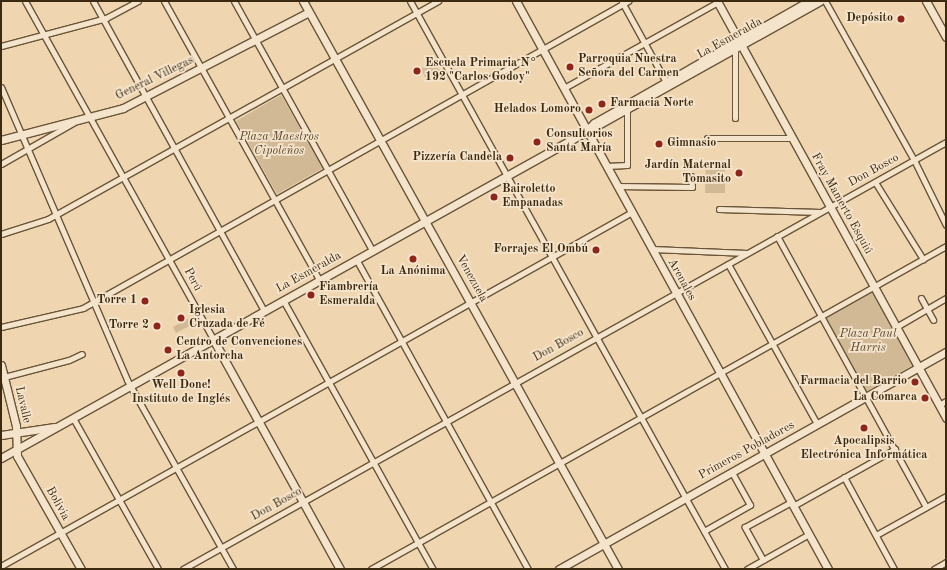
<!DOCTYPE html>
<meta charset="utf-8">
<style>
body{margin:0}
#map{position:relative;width:947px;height:570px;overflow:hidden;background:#efd6b0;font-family:"Old Standard TT",serif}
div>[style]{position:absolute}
.green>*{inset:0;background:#d1b995}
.roads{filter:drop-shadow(1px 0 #695538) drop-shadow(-1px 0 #695538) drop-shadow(0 1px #695538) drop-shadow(0 -1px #695538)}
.street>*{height:5px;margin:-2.5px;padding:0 2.5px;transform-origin:2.5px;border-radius:2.5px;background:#f5e4cc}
.secondary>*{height:7px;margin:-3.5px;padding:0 3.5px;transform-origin:3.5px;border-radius:3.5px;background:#f5e4cc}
.dots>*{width:11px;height:11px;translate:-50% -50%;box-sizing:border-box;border:2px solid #f5e4cc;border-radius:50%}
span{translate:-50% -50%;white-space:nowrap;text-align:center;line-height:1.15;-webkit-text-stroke:3.5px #f5e4cc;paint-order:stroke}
.poi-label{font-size:12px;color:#3c2a10;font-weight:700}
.right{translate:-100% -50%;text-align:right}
.left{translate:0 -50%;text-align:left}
.street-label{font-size:12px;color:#3c2a10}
.park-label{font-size:12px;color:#5a472b;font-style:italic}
.frame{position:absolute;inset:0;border:2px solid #3c2a10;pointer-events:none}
</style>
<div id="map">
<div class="green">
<div style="clip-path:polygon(434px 62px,440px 71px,426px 79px,421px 69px)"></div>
<div style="clip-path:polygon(281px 95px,323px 168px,277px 194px,236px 121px)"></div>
<div style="clip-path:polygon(706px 161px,725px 161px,725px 193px,705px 193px)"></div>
<div style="clip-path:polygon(872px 292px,913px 365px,865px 392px,824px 319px)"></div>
<div style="clip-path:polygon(193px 316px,197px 322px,176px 333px,173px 327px)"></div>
</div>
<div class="roads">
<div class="street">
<div style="left:25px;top:1px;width:387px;rotate:60.9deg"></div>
<div style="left:93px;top:1px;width:354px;rotate:61.1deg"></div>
<div style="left:164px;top:1px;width:318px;rotate:60.9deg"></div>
<div style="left:234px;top:1px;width:285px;rotate:61deg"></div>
<div style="left:410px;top:1px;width:649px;rotate:60.99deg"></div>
<div style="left:825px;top:1px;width:182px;rotate:60.8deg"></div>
<div style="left:914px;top:160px;width:72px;rotate:63.8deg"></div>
<div style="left:622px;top:2px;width:91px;rotate:61.2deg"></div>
<div style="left:1px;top:46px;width:109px;rotate:-14.9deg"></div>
<div style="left:106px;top:18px;width:36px;rotate:-28deg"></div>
<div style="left:1px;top:87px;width:319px;rotate:66.7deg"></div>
<div style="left:127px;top:380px;width:217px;rotate:60.7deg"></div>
<div style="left:564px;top:88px;width:176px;rotate:-29.2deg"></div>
<div style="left:735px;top:118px;width:69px;rotate:-90deg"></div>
<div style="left:707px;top:138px;width:85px"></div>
<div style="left:1px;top:164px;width:83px;rotate:-29.7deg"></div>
<div style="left:606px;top:166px;width:21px;rotate:-3deg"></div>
<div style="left:627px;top:165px;width:55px;rotate:-90deg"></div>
<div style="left:875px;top:182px;width:91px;rotate:58.1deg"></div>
<div style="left:617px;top:186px;width:75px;rotate:0.8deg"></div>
<div style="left:692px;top:187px;width:11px;rotate:-95deg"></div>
<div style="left:719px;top:209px;width:101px;rotate:1.7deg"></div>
<div style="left:1px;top:234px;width:49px;rotate:-17.7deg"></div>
<div style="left:48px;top:219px;width:447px;rotate:-29.2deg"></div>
<div style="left:777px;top:236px;width:309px;rotate:61.2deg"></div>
<div style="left:652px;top:249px;width:95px;rotate:2.4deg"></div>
<div style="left:356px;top:259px;width:355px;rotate:61deg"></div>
<div style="left:728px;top:264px;width:183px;rotate:60.9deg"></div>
<div style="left:921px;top:298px;width:25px;rotate:61deg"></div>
<div style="left:283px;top:300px;width:308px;rotate:60.9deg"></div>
<div style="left:1px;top:327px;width:84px;rotate:-13deg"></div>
<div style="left:83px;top:308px;width:626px;rotate:-29.39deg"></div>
<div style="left:896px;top:327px;width:58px;rotate:-30.1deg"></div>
<div style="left:4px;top:377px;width:67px;rotate:-14.7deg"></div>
<div style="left:69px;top:360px;width:14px;rotate:-25deg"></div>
<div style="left:939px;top:405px;width:8px;rotate:-30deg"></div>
<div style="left:73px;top:418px;width:173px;rotate:60.6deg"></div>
<div style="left:844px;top:477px;width:105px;rotate:61.5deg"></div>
<div style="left:793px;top:506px;width:117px;rotate:-29.2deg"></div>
<div style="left:704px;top:531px;width:53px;rotate:-29.5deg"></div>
<div style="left:750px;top:505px;width:38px;rotate:-119deg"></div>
<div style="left:876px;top:535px;width:80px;rotate:-29.1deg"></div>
<div style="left:763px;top:560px;width:38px;rotate:-119deg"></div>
<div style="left:745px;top:527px;width:52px;rotate:-28.5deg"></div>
<div style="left:1px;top:566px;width:724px;rotate:-29.29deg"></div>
<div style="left:183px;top:569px;width:874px;rotate:-29.23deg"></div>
<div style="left:371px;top:569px;width:660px;rotate:-29.32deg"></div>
<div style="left:747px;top:569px;width:71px;rotate:-29.4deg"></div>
<div style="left:934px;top:569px;width:14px;rotate:-30deg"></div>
</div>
<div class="secondary">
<div style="left:303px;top:1px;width:649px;rotate:60.99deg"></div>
<div style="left:516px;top:1px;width:648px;rotate:61.22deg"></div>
<div style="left:717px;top:1px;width:476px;rotate:61.2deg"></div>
<div style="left:926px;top:1px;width:41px;rotate:60.9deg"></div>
<div style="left:587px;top:130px;width:10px;rotate:-45deg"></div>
<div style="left:594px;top:123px;width:247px;rotate:-29.6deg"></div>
<div style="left:1px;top:140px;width:126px;rotate:-14.7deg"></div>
<div style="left:123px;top:108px;width:209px;rotate:-27.3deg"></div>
<div style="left:213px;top:339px;width:263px;rotate:61.1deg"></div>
<div style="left:1px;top:365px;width:63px;rotate:76.2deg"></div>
<div style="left:16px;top:426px;width:30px;rotate:88deg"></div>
<div style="left:17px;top:456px;width:130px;rotate:60.5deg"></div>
<div style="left:1px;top:435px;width:54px;rotate:-8.6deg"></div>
<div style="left:1px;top:458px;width:938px;rotate:-29.16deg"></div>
<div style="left:559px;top:569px;width:444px;rotate:-29.3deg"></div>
</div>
</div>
<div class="dots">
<div style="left:901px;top:19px;background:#8f2418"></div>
<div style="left:570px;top:67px;background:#8f2418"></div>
<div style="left:417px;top:71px;background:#8f2418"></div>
<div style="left:602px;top:104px;background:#8f2418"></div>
<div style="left:589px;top:110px;background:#8f2418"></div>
<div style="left:537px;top:142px;background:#8f2418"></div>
<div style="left:659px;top:144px;background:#8f2418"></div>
<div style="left:510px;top:158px;background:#8f2418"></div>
<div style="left:739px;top:173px;background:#8f2418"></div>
<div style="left:494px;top:197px;background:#8f2418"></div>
<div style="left:596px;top:250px;background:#8f2418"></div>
<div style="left:413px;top:259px;background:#8f2418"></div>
<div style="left:311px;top:295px;background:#8f2418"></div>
<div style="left:145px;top:301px;background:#8f2418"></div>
<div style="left:181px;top:318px;background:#8f2418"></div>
<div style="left:157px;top:326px;background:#8f2418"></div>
<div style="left:168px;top:350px;background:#8f2418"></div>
<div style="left:181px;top:373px;background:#8f2418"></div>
<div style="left:915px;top:382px;background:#8f2418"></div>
<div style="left:925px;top:398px;background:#8f2418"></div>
<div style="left:864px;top:428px;background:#8f2418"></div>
</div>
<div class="poi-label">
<span class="right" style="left:893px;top:19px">Depósito</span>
<span class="left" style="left:578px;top:67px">Parroquia Nuestra<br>Señora del Carmen</span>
<span class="left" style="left:425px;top:71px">Escuela Primaria N°<br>192 "Carlos Godoy"</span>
<span class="left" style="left:610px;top:104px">Farmacia Norte</span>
<span class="right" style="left:581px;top:110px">Helados Lomoro</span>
<span class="left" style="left:546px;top:142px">Consultorios<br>Santa María</span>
<span class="left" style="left:667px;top:144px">Gimnasio</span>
<span class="right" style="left:502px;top:158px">Pizzería Candela</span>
<span class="right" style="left:731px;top:173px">Jardín Maternal<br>Tomasito</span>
<span class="left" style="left:502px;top:197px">Bairoletto<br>Empanadas</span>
<span class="right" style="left:588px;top:250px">Forrajes El Ombú</span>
<span style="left:413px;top:272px">La Anónima</span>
<span class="left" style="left:319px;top:295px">Fiambrería<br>Esmeralda</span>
<span class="right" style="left:137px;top:301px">Torre 1</span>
<span class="left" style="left:189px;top:318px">Iglesia<br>Cruzada de Fé</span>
<span class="right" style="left:149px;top:326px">Torre 2</span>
<span class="left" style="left:176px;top:350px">Centro de Convenciones<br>La Antorcha</span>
<span class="right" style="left:907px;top:382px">Farmacia del Barrio</span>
<span style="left:181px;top:393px">Well Done!<br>Instituto de Inglés</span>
<span class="right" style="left:917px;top:398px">La Comarca</span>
<span style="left:864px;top:449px">Apocalipsis<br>Electrónica Informática</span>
</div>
<div class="street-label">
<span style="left:730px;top:39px;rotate:-29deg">La Esmeralda</span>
<span style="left:155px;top:79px;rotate:-26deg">General Villegas</span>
<span style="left:874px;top:171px;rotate:-29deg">Don Bosco</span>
<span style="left:841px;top:204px;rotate:61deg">Fray Mamerto Esquiú</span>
<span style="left:309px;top:273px;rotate:-29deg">La Esmeralda</span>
<span style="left:471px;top:279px;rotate:61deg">Venezuela</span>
<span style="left:192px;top:280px;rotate:61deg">Perú</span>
<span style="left:681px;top:280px;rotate:61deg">Arenales</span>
<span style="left:559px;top:346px;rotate:-29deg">Don Bosco</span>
<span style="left:22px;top:405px;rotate:77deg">Lavalle</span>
<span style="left:747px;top:451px;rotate:-29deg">Primeros Pobladores</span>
<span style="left:57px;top:504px;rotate:61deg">Bolivia</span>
<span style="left:277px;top:505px;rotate:-29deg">Don Bosco</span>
</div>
<div class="park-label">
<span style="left:279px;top:145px">Plaza Maestros<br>Cipoleños</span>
<span style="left:868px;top:342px">Plaza Paul<br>Harris</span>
</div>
<div class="frame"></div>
</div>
